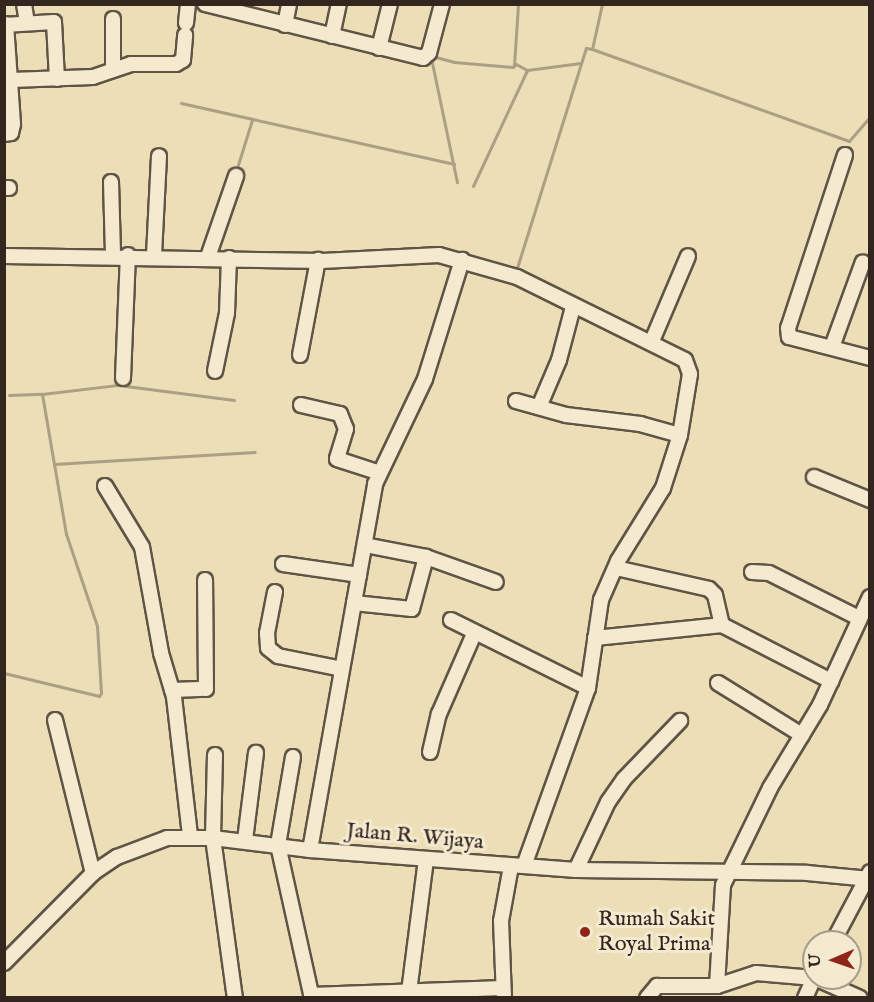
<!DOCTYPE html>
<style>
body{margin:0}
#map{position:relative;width:874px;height:1002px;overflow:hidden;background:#ecdeb7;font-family:"IM FELL English",serif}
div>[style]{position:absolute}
.stream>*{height:3px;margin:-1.5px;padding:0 1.5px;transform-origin:1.5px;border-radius:1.5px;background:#ad9f83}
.roads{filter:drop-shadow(2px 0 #605445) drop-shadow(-2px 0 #605445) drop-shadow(0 2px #605445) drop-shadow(0 -2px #605445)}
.minor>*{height:14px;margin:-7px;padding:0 7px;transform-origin:7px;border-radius:7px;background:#f3ead0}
.dots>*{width:16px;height:16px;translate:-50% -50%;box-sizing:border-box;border:3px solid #f3ead0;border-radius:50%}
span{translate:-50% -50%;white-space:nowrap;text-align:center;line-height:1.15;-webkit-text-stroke:6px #f3ead0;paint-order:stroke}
.street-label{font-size:22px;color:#32261f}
.poi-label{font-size:22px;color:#32261f}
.left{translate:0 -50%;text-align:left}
.frame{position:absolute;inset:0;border:6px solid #32261f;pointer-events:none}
.north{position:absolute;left:802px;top:930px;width:60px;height:60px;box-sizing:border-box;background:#f3ead0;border:2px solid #a69c89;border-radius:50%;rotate:268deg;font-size:16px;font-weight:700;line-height:24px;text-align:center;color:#32261f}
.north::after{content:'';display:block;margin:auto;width:21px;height:27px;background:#8f2418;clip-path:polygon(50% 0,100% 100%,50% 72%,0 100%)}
</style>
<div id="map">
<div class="stream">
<div style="left:592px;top:49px;width:273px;rotate:19.7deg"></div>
<div style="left:849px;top:141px;width:32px;rotate:-49deg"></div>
<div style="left:432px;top:56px;width:23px;rotate:15deg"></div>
<div style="left:454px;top:62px;width:59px;rotate:4.8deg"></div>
<div style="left:513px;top:67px;width:4px;rotate:-45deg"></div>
<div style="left:516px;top:64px;width:13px;rotate:29deg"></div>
<div style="left:527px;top:70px;width:54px;rotate:-7.4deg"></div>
<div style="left:431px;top:58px;width:127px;rotate:78.2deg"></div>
<div style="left:514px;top:65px;width:61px;rotate:-86.2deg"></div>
<div style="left:181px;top:103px;width:280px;rotate:12.6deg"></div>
<div style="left:236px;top:171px;width:53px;rotate:-72.6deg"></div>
<div style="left:473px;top:186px;width:128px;rotate:-65deg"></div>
<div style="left:516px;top:271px;width:234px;rotate:-72.6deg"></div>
<div style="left:586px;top:48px;width:6px;rotate:9deg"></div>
<div style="left:592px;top:49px;width:46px;rotate:-77.5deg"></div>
<div style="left:42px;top:394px;width:77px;rotate:-6.8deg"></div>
<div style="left:118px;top:385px;width:117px;rotate:7.4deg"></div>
<div style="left:9px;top:395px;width:33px;rotate:-2deg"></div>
<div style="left:42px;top:394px;width:71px;rotate:80.3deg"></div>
<div style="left:54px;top:464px;width:201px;rotate:-3.4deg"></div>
<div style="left:4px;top:673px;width:98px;rotate:13.6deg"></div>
<div style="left:99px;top:696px;width:4px;rotate:-56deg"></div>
<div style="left:101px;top:693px;width:67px;rotate:-93.4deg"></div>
<div style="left:97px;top:626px;width:97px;rotate:-108.6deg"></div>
<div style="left:66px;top:534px;width:71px;rotate:-99.7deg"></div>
</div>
<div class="roads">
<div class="minor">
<div style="left:24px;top:4px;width:19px;rotate:81deg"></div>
<div style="left:205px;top:4px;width:225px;rotate:13.9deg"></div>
<div style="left:423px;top:58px;width:8px;rotate:-40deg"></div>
<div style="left:429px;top:53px;width:51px;rotate:-75.1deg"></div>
<div style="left:113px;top:19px;width:49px;rotate:90deg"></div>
<div style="left:186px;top:23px;width:19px;rotate:-84deg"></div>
<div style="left:4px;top:25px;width:50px;rotate:-3.4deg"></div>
<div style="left:54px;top:22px;width:57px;rotate:87deg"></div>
<div style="left:285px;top:25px;width:21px;rotate:-79deg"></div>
<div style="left:332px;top:36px;width:33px;rotate:-78deg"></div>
<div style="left:379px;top:48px;width:45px;rotate:-76deg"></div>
<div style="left:11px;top:80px;width:82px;rotate:-2.1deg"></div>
<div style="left:93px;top:77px;width:40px;rotate:-18.9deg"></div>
<div style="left:131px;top:64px;width:45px"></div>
<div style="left:176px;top:64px;width:8px;rotate:-30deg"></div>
<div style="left:183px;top:60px;width:25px;rotate:-85deg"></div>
<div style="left:4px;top:134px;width:7px;rotate:-8deg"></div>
<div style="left:11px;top:133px;width:9px;rotate:-77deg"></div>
<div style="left:13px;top:124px;width:100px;rotate:-94deg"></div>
<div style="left:845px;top:155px;width:182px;rotate:108.2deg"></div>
<div style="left:788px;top:328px;width:9px;rotate:84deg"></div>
<div style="left:789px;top:337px;width:84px;rotate:14.5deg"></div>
<div style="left:111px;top:182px;width:73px;rotate:88.4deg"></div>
<div style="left:4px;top:188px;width:5px"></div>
<div style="left:154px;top:255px;width:99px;rotate:-87.1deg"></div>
<div style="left:4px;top:256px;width:318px;rotate:0.9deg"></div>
<div style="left:322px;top:261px;width:117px;rotate:-2.9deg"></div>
<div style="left:439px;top:255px;width:81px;rotate:15.8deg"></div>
<div style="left:517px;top:277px;width:187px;rotate:26.3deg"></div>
<div style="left:685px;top:360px;width:15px;rotate:70deg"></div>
<div style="left:690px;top:374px;width:62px;rotate:99.3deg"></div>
<div style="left:680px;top:435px;width:56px;rotate:107.8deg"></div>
<div style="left:663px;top:488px;width:86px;rotate:121.7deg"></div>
<div style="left:618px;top:561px;width:43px;rotate:113.6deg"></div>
<div style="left:601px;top:600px;width:89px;rotate:98.4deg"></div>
<div style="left:588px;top:688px;width:189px;rotate:109.8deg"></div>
<div style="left:208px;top:257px;width:86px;rotate:-70.9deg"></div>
<div style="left:652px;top:341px;width:92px;rotate:-67deg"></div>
<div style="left:832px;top:347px;width:90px;rotate:-70deg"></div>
<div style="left:300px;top:355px;width:97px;rotate:-79.3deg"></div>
<div style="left:215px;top:371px;width:59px;rotate:-78.3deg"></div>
<div style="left:227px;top:313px;width:55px;rotate:-87.9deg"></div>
<div style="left:123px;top:378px;width:123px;rotate:-87.7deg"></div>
<div style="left:516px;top:401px;width:52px;rotate:15.6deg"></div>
<div style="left:566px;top:415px;width:75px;rotate:6.9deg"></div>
<div style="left:640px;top:424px;width:41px;rotate:15.4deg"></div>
<div style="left:301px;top:405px;width:40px;rotate:13deg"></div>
<div style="left:340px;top:414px;width:16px;rotate:68deg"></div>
<div style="left:346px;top:429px;width:31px;rotate:107deg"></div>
<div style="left:337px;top:459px;width:45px;rotate:18deg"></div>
<div style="left:539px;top:407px;width:51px;rotate:-66.9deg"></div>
<div style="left:559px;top:360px;width:55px;rotate:-75.2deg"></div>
<div style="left:814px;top:477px;width:61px;rotate:22.3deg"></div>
<div style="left:105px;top:486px;width:71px;rotate:58.8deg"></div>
<div style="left:142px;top:547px;width:108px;rotate:79.8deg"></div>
<div style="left:161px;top:653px;width:46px;rotate:73.5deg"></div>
<div style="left:174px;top:697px;width:140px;rotate:83.4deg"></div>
<div style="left:365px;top:545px;width:62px;rotate:11.1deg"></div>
<div style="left:426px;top:557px;width:74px;rotate:19.7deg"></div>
<div style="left:283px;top:564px;width:77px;rotate:8.2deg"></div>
<div style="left:616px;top:568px;width:95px;rotate:12.7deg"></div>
<div style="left:709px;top:589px;width:8px;rotate:45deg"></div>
<div style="left:715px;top:595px;width:31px;rotate:77deg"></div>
<div style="left:752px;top:572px;width:17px;rotate:3deg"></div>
<div style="left:769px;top:573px;width:101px;rotate:26.6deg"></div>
<div style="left:275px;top:592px;width:42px;rotate:101deg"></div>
<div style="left:267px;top:633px;width:15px;rotate:86deg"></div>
<div style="left:268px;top:648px;width:13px;rotate:39deg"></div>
<div style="left:278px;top:656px;width:65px;rotate:11.5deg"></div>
<div style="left:354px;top:603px;width:58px;rotate:5.9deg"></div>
<div style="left:412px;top:609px;width:54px;rotate:-74.9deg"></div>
<div style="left:451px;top:620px;width:153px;rotate:26.4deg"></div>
<div style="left:595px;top:638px;width:128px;rotate:-5.8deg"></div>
<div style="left:722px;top:625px;width:123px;rotate:27.2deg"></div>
<div style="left:718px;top:683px;width:99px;rotate:31.8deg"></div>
<div style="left:172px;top:690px;width:34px;rotate:-2deg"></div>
<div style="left:206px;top:689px;width:109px;rotate:-90.5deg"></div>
<div style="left:55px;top:720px;width:158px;rotate:76.1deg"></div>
<div style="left:430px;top:752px;width:39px;rotate:-77deg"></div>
<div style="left:439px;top:714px;width:87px;rotate:-66.4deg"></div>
<div style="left:215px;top:755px;width:83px;rotate:91.4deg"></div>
<div style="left:213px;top:838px;width:162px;rotate:82.2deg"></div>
<div style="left:293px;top:757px;width:89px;rotate:99.7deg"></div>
<div style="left:278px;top:845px;width:157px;rotate:77.5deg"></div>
<div style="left:245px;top:840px;width:88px;rotate:-82.8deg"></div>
<div style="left:310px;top:850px;width:372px;rotate:-79.9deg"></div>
<div style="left:375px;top:484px;width:116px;rotate:-64.5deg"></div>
<div style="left:425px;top:379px;width:125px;rotate:-72.7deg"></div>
<div style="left:576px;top:870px;width:75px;rotate:-64.8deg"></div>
<div style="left:608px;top:802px;width:28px;rotate:-55deg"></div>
<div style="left:624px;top:779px;width:81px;rotate:-46deg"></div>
<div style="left:833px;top:942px;width:79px;rotate:-62.1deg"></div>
<div style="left:4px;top:963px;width:127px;rotate:-45.3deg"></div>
<div style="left:93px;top:873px;width:29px;rotate:-34deg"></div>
<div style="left:117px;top:857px;width:53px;rotate:-20.8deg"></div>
<div style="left:167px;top:838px;width:46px"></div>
<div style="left:213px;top:838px;width:98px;rotate:7.1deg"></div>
<div style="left:310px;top:850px;width:267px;rotate:4.3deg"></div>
<div style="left:576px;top:870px;width:231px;rotate:0.7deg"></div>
<div style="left:807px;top:873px;width:63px;rotate:5.4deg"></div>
<div style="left:815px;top:978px;width:49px;rotate:24deg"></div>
<div style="left:717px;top:986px;width:101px;rotate:-86.6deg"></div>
<div style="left:723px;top:885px;width:108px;rotate:-64.1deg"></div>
<div style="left:770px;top:788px;width:97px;rotate:-58.9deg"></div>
<div style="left:820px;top:705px;width:119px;rotate:-65.2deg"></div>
<div style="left:409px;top:992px;width:133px;rotate:-82.7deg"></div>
<div style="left:311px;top:995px;width:192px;rotate:-2.1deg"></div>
<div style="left:504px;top:998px;width:77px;rotate:-92.2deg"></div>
<div style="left:501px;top:921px;width:56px;rotate:-79.7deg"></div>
<div style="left:647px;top:998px;width:16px;rotate:-50deg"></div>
<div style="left:657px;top:986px;width:60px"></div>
<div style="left:717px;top:986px;width:41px;rotate:-18.4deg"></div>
<div style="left:756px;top:973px;width:58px;rotate:4.9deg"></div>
<div style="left:805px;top:998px;width:22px;rotate:-66deg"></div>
</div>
</div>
<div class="dots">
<div style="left:585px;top:932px;background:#8f2418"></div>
</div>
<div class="street-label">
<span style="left:415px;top:837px;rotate:5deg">Jalan R. Wijaya</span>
</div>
<div class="poi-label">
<span class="left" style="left:598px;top:932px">Rumah Sakit<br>Royal Prima</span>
</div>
<div class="frame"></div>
<div class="north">U</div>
</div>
